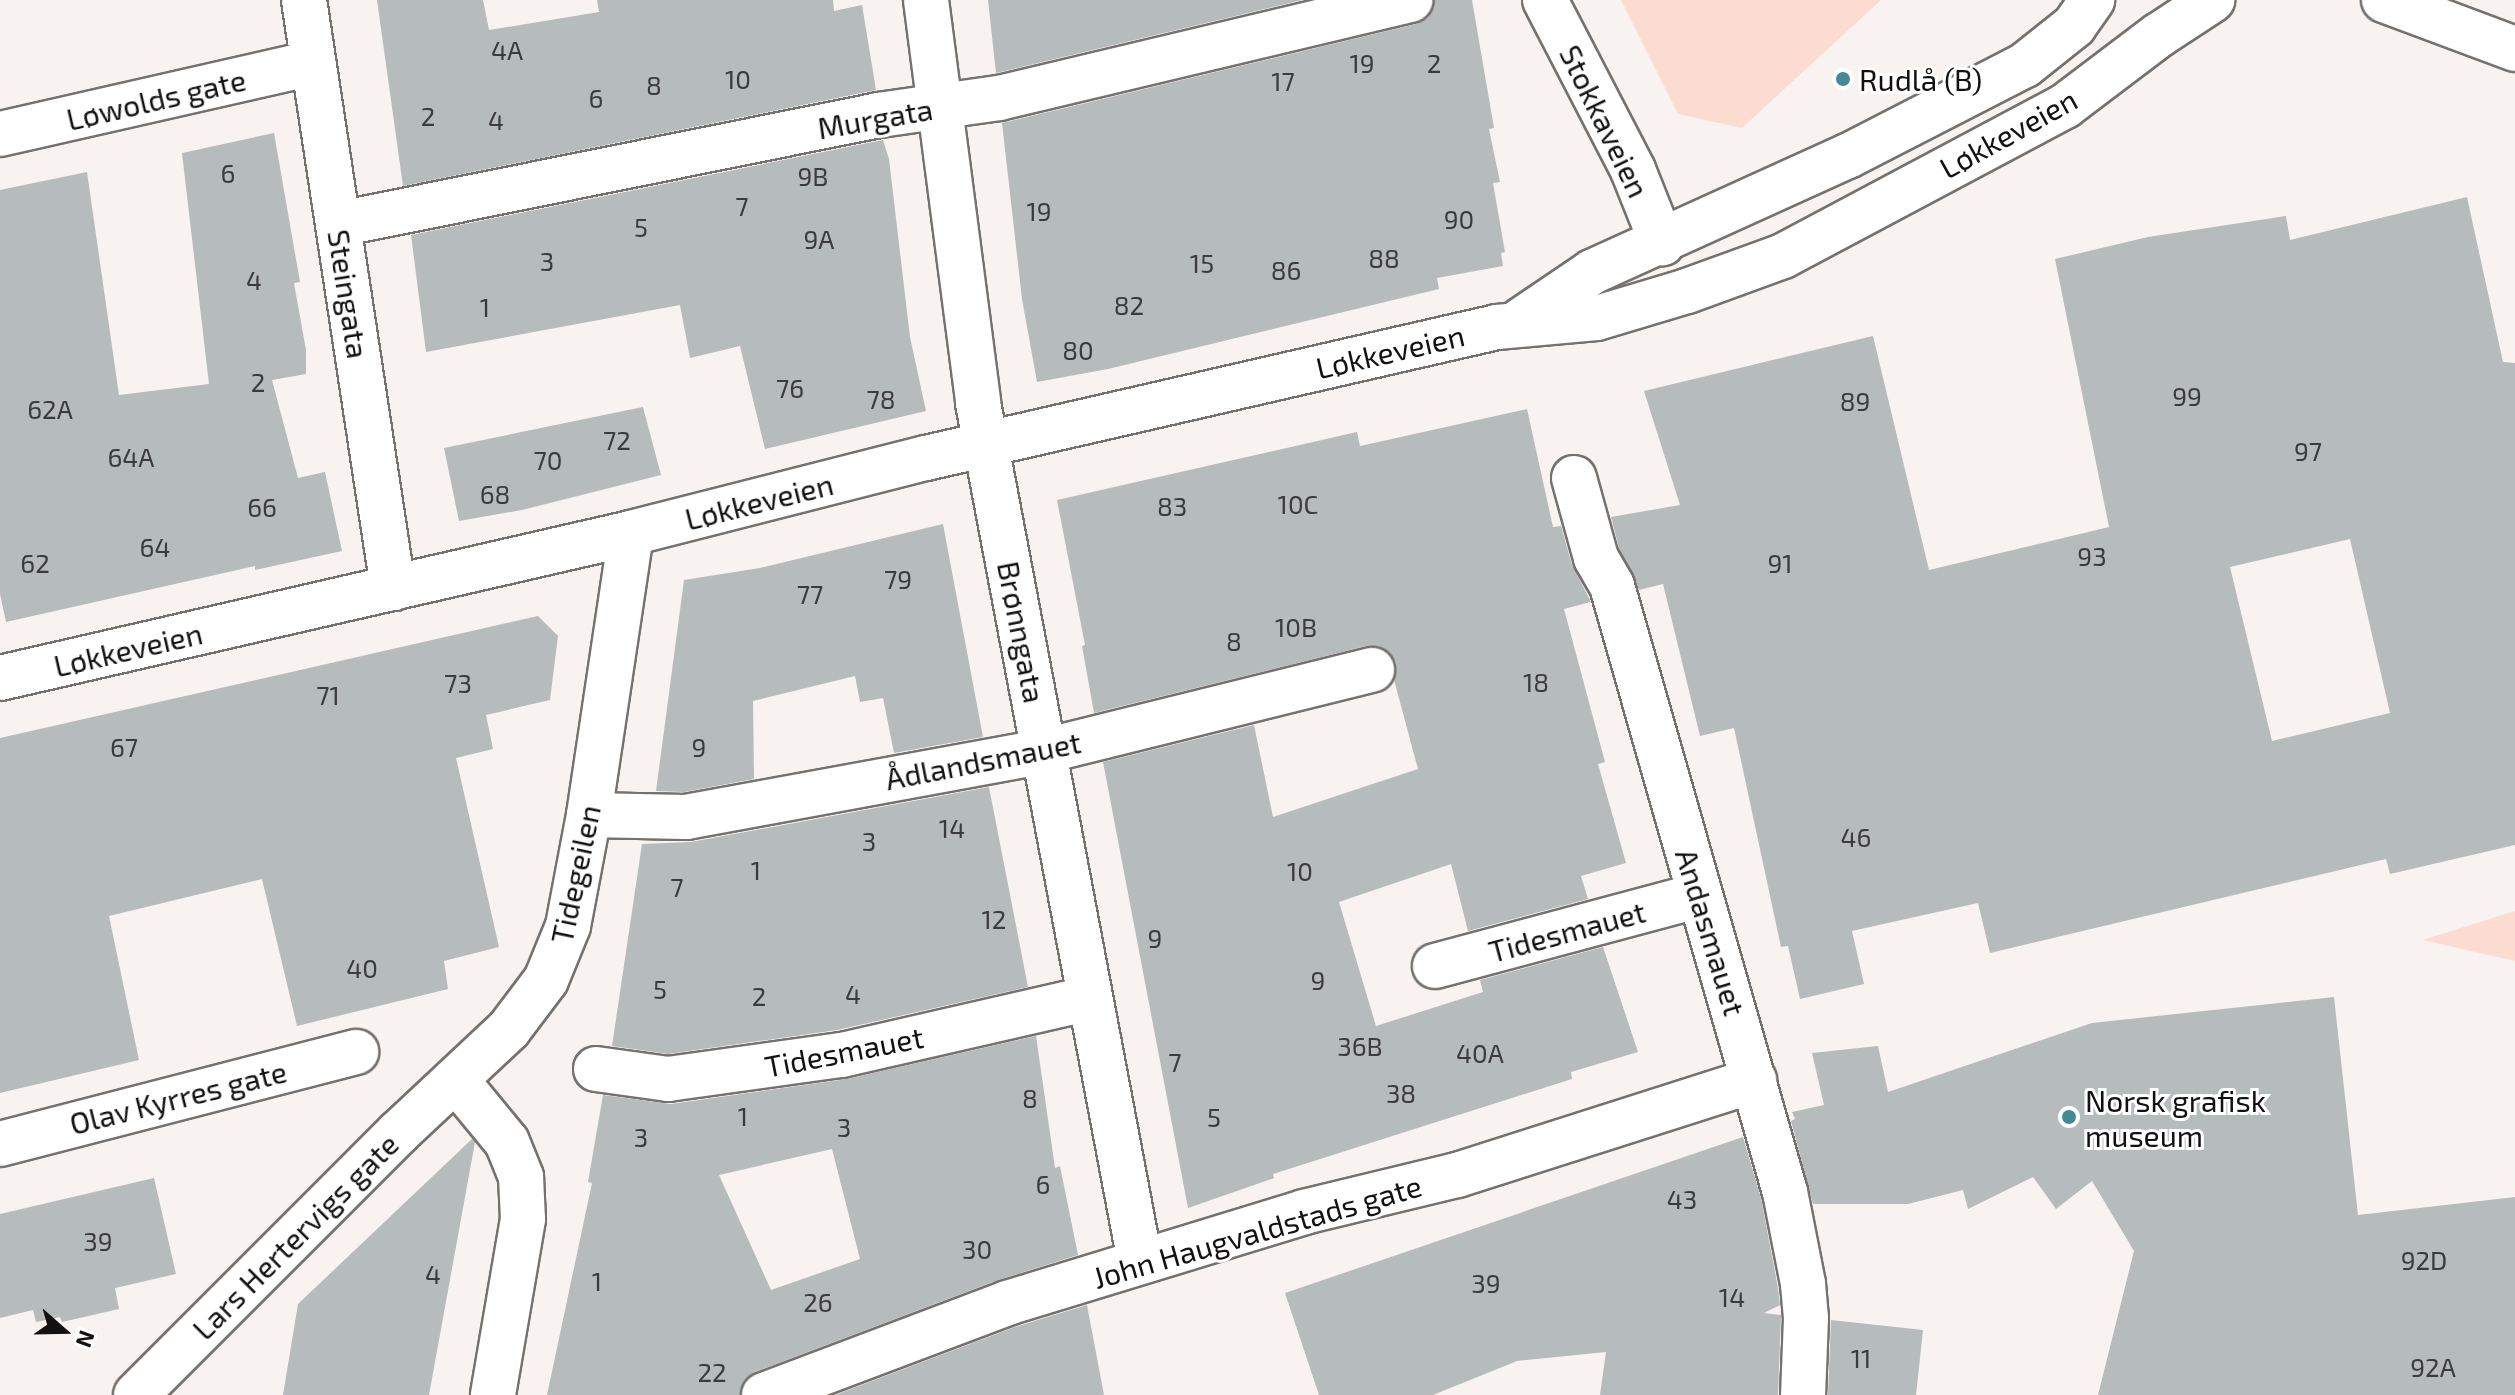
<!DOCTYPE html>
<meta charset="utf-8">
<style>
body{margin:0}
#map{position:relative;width:2515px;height:1395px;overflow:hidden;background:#f8f2f1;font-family:"Exo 2",sans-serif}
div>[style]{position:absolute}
.green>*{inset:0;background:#fcdcd1}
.building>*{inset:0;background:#b6bbbc}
.roads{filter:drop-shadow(2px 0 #75716f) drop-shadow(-2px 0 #75716f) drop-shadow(0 2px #75716f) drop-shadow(0 -2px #75716f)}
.street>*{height:44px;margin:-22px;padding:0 22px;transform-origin:22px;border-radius:22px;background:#fff}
.secondary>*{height:44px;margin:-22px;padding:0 22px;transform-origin:22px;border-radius:22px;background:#fff}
.dots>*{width:22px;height:22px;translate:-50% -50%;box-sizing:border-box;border:4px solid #fff;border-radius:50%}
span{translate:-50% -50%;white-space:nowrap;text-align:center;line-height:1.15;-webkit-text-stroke:6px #fff;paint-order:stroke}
.number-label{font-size:26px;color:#3b3b3b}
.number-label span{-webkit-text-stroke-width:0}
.poi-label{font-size:30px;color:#121010}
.left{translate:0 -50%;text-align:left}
.street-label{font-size:30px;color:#121010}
.north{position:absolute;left:24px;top:1291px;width:80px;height:80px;-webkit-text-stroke:6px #fff;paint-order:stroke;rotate:110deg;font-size:22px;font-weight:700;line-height:32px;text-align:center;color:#121010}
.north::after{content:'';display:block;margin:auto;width:28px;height:36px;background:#121010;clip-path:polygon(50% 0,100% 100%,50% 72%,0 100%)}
</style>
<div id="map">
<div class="green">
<div style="clip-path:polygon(1621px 0,1881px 0,1742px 128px,1678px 114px)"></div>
<div style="clip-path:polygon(2515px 911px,2515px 961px,2423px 940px)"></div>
</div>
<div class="building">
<div style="clip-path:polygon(377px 0,483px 0,489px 30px,599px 12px,597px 0,833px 0,834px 11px,862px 5px,876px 90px,403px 186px)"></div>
<div style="clip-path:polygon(988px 0,1302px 0,996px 73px)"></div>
<div style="clip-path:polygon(1434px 0,1472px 0,1494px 128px,1489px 129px,1500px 182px,1493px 183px,1505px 252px,1501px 253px,1503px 266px,1437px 278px,1439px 289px,1108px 369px,1037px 382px,1022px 299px,1002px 123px,1416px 24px,1428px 18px)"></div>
<div style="clip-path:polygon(274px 133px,300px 282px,294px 283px,306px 350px,306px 374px,272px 380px,298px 478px,325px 472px,342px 551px,255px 570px,255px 566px,6px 622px,0 594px,0 190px,87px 172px,119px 395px,209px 384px,182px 153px)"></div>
<div style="clip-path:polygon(883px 140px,889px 159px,910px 337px,926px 411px,765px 449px,740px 346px,690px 358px,680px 305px,426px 352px,411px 235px)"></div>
<div style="clip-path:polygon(evenodd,2467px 197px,2503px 362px,2515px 363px,2515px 845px,2390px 874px,2386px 859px,1990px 953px,1978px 903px,1852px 931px,1864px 984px,1800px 999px,1788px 946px,1781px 947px,1734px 728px,1700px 736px,1663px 584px,1639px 590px,1619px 548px,1611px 517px,1680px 505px,1644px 391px,1873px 336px,1929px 570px,2109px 527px,2055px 259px,2148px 237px,2286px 216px,2290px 240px,2467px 197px,2350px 539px,2390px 713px,2272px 741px,2230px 567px,2350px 539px)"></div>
<div style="clip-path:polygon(643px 407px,661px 475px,522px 510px,459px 521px,444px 448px)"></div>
<div style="clip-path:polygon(1527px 409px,1553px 527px,1561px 526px,1572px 565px,1591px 602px,1564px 609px,1605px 762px,1598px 764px,1626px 863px,1581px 876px,1588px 899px,1468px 931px,1451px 864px,1339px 902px,1376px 1026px,1483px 992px,1480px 980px,1603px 947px,1638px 1052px,1571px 1072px,1572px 1079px,1273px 1174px,1274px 1178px,1188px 1208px,1103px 762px,1254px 725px,1273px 817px,1418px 769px,1394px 680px,1396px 663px,1389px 652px,1378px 646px,1366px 646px,1094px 713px,1082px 646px,1085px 645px,1057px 500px,1357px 432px,1360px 446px)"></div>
<div style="clip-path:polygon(943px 524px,983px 737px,894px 753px,883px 698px,860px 702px,855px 676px,753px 701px,754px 779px,684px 792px,656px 791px,684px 580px,760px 568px)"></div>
<div style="clip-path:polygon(538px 616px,558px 636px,550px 700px,486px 715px,493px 749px,456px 758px,499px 947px,444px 961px,448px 989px,297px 1026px,262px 879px,109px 916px,139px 1060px,0 1093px,0 738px)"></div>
<div style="clip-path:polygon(989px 787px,1028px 987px,837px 1030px,668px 1054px,612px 1046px,642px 844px,691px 842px)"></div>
<div style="clip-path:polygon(2334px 997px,2358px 1215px,2515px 1197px,2515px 1395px,2098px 1395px,2134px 1251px,2092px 1181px,2056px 1209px,2033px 1177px,1968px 1209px,1963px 1190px,1908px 1204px,1813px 1204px,1791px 1121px,1795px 1119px,1792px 1112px,1824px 1105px,1812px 1053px,1878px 1046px,1888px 1092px,2092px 1023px)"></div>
<div style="clip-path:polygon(evenodd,1036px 1036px,1055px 1168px,1060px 1166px,1078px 1255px,998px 1280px,755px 1372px,744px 1380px,740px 1395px,547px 1395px,592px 1183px,588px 1182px,603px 1095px,671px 1104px,847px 1079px,1036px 1036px,832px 1149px,860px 1259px,771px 1290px,719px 1175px,832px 1149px)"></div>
<div style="clip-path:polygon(1743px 1137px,1761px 1198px,1778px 1288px,1780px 1305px,1764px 1313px,1781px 1315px,1778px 1395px,1600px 1395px,1606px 1352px,1517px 1361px,1433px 1395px,1319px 1395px,1285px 1293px)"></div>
<div style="clip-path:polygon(472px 1139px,475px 1142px,429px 1395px,283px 1395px,298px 1304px)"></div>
<div style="clip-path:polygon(154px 1178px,176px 1274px,115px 1288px,119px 1309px,62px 1322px,60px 1317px,36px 1322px,33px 1310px,0 1318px,0 1214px)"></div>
<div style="clip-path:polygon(1087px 1305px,1104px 1395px,835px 1395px,1015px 1327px)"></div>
<div style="clip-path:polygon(1831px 1320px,1923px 1330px,1916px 1395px,1828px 1395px)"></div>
</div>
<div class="roads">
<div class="street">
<div style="left:304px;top:0;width:595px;rotate:81.39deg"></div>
<div style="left:926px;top:0;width:406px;rotate:82.6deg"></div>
<div style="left:978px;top:403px;width:873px;rotate:79.31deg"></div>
<div style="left:0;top:134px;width:321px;rotate:-12.8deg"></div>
<div style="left:339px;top:224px;width:551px;rotate:-11.41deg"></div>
<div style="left:879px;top:115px;width:121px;rotate:-8.1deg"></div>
<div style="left:999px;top:98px;width:423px;rotate:-13.4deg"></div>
<div style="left:1574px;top:478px;width:83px;rotate:74.6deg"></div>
<div style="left:1596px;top:558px;width:32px;rotate:60deg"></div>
<div style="left:1612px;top:586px;width:630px;rotate:74.07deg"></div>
<div style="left:1785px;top:1192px;width:94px;rotate:78.9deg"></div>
<div style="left:1803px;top:1284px;width:34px;rotate:85deg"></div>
<div style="left:1806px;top:1318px;width:77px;rotate:92.2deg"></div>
<div style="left:589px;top:815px;width:97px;rotate:1.2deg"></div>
<div style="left:686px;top:817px;width:364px;rotate:-10.4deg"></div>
<div style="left:1044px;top:751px;width:338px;rotate:-13.9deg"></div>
<div style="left:1435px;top:966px;width:274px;rotate:-15deg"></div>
<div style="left:596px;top:1069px;width:73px;rotate:7.9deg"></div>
<div style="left:668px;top:1079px;width:176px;rotate:-7.9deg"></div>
<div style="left:842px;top:1055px;width:254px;rotate:-12.9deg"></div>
<div style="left:456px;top:1080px;width:80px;rotate:50.6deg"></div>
<div style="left:507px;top:1142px;width:38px;rotate:68deg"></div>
<div style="left:521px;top:1177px;width:42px;rotate:87.3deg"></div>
<div style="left:523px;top:1219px;width:179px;rotate:99.7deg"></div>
<div style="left:0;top:1144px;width:368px;rotate:-14.5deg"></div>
<div style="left:764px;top:1395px;width:260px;rotate:-20.7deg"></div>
<div style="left:1007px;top:1303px;width:311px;rotate:-17deg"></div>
<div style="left:1304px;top:1212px;width:157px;rotate:-13.6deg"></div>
<div style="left:1457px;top:1175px;width:312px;rotate:-17.7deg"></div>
</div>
<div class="secondary">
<div style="left:1545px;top:0;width:191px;rotate:62.6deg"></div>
<div style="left:1633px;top:170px;width:79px;rotate:68.3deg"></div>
<div style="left:2384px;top:0;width:140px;rotate:20.5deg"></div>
<div style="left:1520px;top:321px;width:87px;rotate:-34.2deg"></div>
<div style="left:1592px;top:272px;width:281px;rotate:-24.4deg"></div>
<div style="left:1848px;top:156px;width:199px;rotate:-27.2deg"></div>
<div style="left:2025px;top:65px;width:63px;rotate:-38.5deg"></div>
<div style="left:2074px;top:26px;width:32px;rotate:-55deg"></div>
<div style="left:0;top:678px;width:647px;rotate:-12.94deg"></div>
<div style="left:631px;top:533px;width:304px;rotate:-14.3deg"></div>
<div style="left:926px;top:458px;width:586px;rotate:-12.92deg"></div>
<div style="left:1497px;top:327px;width:100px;rotate:-5.1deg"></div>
<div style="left:1597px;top:318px;width:94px;rotate:-16.7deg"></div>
<div style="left:1687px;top:291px;width:102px;rotate:-20deg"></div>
<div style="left:1783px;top:256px;width:319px;rotate:-28deg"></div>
<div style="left:2065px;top:106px;width:118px;rotate:-37.1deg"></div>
<div style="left:2159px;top:35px;width:64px;rotate:-33.4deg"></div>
<div style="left:136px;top:1395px;width:371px;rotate:-45deg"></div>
<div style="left:398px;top:1133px;width:152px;rotate:-43.1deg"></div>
<div style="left:509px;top:1029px;width:61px;rotate:-52.9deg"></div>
<div style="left:546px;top:980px;width:58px;rotate:-67.8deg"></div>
<div style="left:568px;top:926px;width:113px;rotate:-79.3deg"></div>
<div style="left:589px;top:815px;width:285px;rotate:-81.5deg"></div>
</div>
</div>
<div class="dots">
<div style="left:1843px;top:79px;background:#448a95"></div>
<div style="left:2069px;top:1117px;background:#448a95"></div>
</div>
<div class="number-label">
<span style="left:507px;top:50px">4A</span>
<span style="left:1362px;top:63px">19</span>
<span style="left:1434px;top:63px">2</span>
<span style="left:738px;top:79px">10</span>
<span style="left:1283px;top:81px">17</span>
<span style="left:654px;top:85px">8</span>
<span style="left:596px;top:98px">6</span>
<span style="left:428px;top:116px">2</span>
<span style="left:496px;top:120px">4</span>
<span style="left:228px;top:173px">6</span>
<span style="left:813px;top:176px">9B</span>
<span style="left:742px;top:206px">7</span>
<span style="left:1039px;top:211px">19</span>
<span style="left:1459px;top:219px">90</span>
<span style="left:641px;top:227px">5</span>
<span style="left:819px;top:239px">9A</span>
<span style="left:1384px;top:258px">88</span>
<span style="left:547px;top:261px">3</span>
<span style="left:1202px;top:263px">15</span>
<span style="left:1286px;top:270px">86</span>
<span style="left:254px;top:280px">4</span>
<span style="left:1129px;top:305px">82</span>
<span style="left:485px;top:307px">1</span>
<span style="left:1078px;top:350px">80</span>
<span style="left:258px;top:382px">2</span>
<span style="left:790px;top:388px">76</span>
<span style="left:2187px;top:396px">99</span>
<span style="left:881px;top:399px">78</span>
<span style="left:1855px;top:401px">89</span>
<span style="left:50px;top:409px">62A</span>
<span style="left:617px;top:440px">72</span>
<span style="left:2308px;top:451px">97</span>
<span style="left:131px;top:457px">64A</span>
<span style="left:548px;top:460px">70</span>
<span style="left:495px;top:494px">68</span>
<span style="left:1298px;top:504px">10C</span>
<span style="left:1172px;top:506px">83</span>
<span style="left:262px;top:507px">66</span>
<span style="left:155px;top:547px">64</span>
<span style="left:2092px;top:556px">93</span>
<span style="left:35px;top:563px">62</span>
<span style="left:1780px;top:563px">91</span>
<span style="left:898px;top:579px">79</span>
<span style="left:810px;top:594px">77</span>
<span style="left:1296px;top:627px">10B</span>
<span style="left:1234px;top:641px">8</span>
<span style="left:1536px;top:682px">18</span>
<span style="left:458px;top:683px">73</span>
<span style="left:328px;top:695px">71</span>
<span style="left:124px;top:747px">67</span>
<span style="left:699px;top:747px">9</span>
<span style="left:952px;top:828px">14</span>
<span style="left:1856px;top:837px">46</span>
<span style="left:869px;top:841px">3</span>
<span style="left:756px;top:870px">1</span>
<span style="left:1300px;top:871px">10</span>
<span style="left:677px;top:887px">7</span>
<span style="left:994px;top:919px">12</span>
<span style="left:1155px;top:938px">9</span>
<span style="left:362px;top:968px">40</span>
<span style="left:1318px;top:980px">9</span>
<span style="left:660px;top:989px">5</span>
<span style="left:853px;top:994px">4</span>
<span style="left:759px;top:996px">2</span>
<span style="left:1360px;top:1046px">36B</span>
<span style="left:1480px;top:1053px">40A</span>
<span style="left:1175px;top:1062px">7</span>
<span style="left:1401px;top:1093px">38</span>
<span style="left:1030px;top:1098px">8</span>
<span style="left:743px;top:1116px">1</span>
<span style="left:1214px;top:1117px">5</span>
<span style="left:844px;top:1127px">3</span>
<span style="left:641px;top:1137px">3</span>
<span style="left:1043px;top:1184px">6</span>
<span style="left:1682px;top:1199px">43</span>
<span style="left:98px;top:1241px">39</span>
<span style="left:977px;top:1249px">30</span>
<span style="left:2424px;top:1260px">92D</span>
<span style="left:433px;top:1274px">4</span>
<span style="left:597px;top:1281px">1</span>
<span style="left:1486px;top:1283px">39</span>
<span style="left:1732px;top:1297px">14</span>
<span style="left:818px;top:1302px">26</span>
<span style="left:1861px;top:1358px">11</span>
<span style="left:2433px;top:1367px">92A</span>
<span style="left:712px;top:1372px">22</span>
</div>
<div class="poi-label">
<span class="left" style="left:1859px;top:79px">Rudlå (B)</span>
<span class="left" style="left:2085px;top:1117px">Norsk grafisk<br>museum</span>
</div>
<div class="street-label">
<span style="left:156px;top:99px;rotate:-13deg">Løwolds gate</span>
<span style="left:875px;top:118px;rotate:-10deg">Murgata</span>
<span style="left:1605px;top:121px;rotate:64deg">Stokkaveien</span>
<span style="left:2008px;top:133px;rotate:-29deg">Løkkeveien</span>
<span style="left:349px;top:294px;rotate:81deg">Steingata</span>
<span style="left:1390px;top:351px;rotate:-13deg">Løkkeveien</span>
<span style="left:759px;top:501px;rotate:-14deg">Løkkeveien</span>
<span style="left:1022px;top:632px;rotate:79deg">Brønngata</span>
<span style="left:128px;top:649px;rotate:-13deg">Løkkeveien</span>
<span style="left:983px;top:760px;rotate:-11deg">Ådlandsmauet</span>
<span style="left:575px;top:874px;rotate:-78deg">Tidegeilen</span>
<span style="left:1567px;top:931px;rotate:-15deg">Tidesmauet</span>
<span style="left:1711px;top:932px;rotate:73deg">Andasmauet</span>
<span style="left:844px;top:1051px;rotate:-11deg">Tidesmauet</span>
<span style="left:178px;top:1097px;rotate:-14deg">Olav Kyrres gate</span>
<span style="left:1257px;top:1231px;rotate:-16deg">John Haugvaldstads gate</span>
<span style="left:295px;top:1236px;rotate:-45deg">Lars Hertervigs gate</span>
</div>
<div class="north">N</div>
</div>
